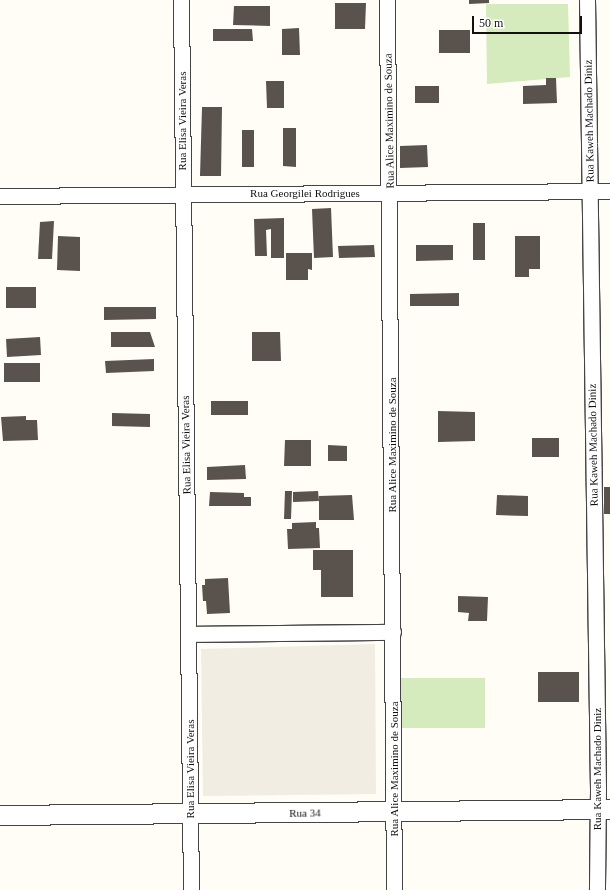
<!DOCTYPE html>
<style>
body{margin:0}
#map{position:relative;width:610px;height:890px;overflow:hidden;background:#fffdf5;font-family:"Times New Roman",serif}
div>[style]{position:absolute}
.green>*{inset:0;background:#d5ebbd}
.plaza>*{inset:0;background:#f1ede2}
.building>*{inset:0;background:#5a524d}
.roads{filter:drop-shadow(1px 0 #444) drop-shadow(-1px 0 #444) drop-shadow(0 1px #444) drop-shadow(0 -1px #444)}
.minor>*{height:15px;margin:-7.5px;padding:0 7.5px;transform-origin:7.5px;border-radius:7.5px;background:#fff}
.tertiary>*{height:19px;margin:-9.5px;padding:0 9.5px;transform-origin:9.5px;border-radius:9.5px;background:#fff}
span{translate:-50% -50%;white-space:nowrap;text-align:center;line-height:1.15;-webkit-text-stroke:4px #fff;paint-order:stroke}
.street-label{font-size:11px;color:#111}
.scale{position:absolute;left:472px;top:16px;width:110px;height:18px;box-sizing:border-box;border:2px solid #111;border-top:0;padding-left:5px;font-size:12px;line-height:14px;white-space:nowrap;color:#111;-webkit-text-stroke:3px #fff;paint-order:stroke}
</style>
<div id="map">
<div class="green">
<div style="clip-path:polygon(486px 4px,568px 4px,570px 77px,487px 84px)"></div>
<div style="clip-path:polygon(400px 678px,485px 678px,485px 728px,401px 728px)"></div>
</div>
<div class="plaza">
<div style="clip-path:polygon(375px 644px,376px 794px,203px 796px,201px 649px)"></div>
</div>
<div class="building">
<div style="clip-path:polygon(469px 0,489px 0,489px 3px,469px 4px)"></div>
<div style="clip-path:polygon(335px 3px,366px 3px,365px 29px,335px 29px)"></div>
<div style="clip-path:polygon(234px 6px,270px 6px,270px 26px,233px 25px)"></div>
<div style="clip-path:polygon(299px 28px,300px 55px,282px 55px,282px 29px)"></div>
<div style="clip-path:polygon(213px 29px,252px 29px,253px 41px,213px 41px)"></div>
<div style="clip-path:polygon(439px 30px,470px 30px,470px 53px,439px 53px)"></div>
<div style="clip-path:polygon(546px 78px,556px 78px,557px 103px,523px 104px,523px 86px,546px 85px)"></div>
<div style="clip-path:polygon(266px 81px,284px 81px,284px 108px,267px 108px)"></div>
<div style="clip-path:polygon(415px 86px,439px 86px,439px 103px,415px 103px)"></div>
<div style="clip-path:polygon(202px 107px,222px 107px,221px 176px,200px 176px)"></div>
<div style="clip-path:polygon(283px 128px,296px 128px,296px 167px,283px 166px)"></div>
<div style="clip-path:polygon(242px 130px,254px 130px,254px 167px,242px 167px)"></div>
<div style="clip-path:polygon(427px 145px,428px 167px,400px 168px,400px 146px)"></div>
<div style="clip-path:polygon(331px 208px,333px 257px,314px 258px,312px 209px)"></div>
<div style="clip-path:polygon(284px 218px,284px 258px,271px 258px,271px 229px,266px 230px,267px 256px,255px 256px,254px 219px)"></div>
<div style="clip-path:polygon(54px 221px,52px 259px,38px 259px,40px 222px)"></div>
<div style="clip-path:polygon(473px 223px,485px 223px,485px 260px,473px 260px)"></div>
<div style="clip-path:polygon(58px 236px,80px 237px,80px 271px,57px 270px)"></div>
<div style="clip-path:polygon(515px 236px,540px 236px,540px 269px,529px 269px,529px 277px,515px 277px)"></div>
<div style="clip-path:polygon(374px 245px,375px 257px,339px 258px,338px 246px)"></div>
<div style="clip-path:polygon(416px 245px,453px 245px,453px 260px,416px 261px)"></div>
<div style="clip-path:polygon(286px 253px,312px 253px,312px 270px,308px 269px,308px 280px,286px 280px)"></div>
<div style="clip-path:polygon(6px 287px,36px 287px,36px 308px,6px 308px)"></div>
<div style="clip-path:polygon(459px 293px,459px 306px,410px 306px,410px 294px)"></div>
<div style="clip-path:polygon(104px 307px,156px 307px,156px 319px,104px 320px)"></div>
<div style="clip-path:polygon(111px 332px,150px 332px,155px 347px,111px 347px)"></div>
<div style="clip-path:polygon(252px 332px,280px 332px,281px 361px,252px 361px)"></div>
<div style="clip-path:polygon(40px 337px,41px 355px,7px 357px,6px 339px)"></div>
<div style="clip-path:polygon(154px 359px,154px 371px,106px 373px,105px 361px)"></div>
<div style="clip-path:polygon(4px 363px,40px 363px,40px 382px,4px 382px)"></div>
<div style="clip-path:polygon(211px 401px,248px 401px,248px 415px,211px 415px)"></div>
<div style="clip-path:polygon(438px 411px,475px 412px,475px 441px,438px 442px)"></div>
<div style="clip-path:polygon(112px 413px,150px 414px,150px 427px,112px 426px)"></div>
<div style="clip-path:polygon(26px 416px,26px 420px,37px 420px,38px 440px,3px 441px,1px 417px)"></div>
<div style="clip-path:polygon(532px 438px,559px 438px,559px 457px,532px 457px)"></div>
<div style="clip-path:polygon(285px 440px,311px 440px,311px 466px,284px 466px)"></div>
<div style="clip-path:polygon(328px 445px,347px 446px,347px 461px,328px 461px)"></div>
<div style="clip-path:polygon(245px 465px,246px 479px,207px 480px,207px 467px)"></div>
<div style="clip-path:polygon(604px 487px,610px 487px,610px 514px,604px 514px)"></div>
<div style="clip-path:polygon(285px 491px,292px 491px,291px 519px,284px 519px)"></div>
<div style="clip-path:polygon(318px 491px,319px 501px,293px 502px,293px 492px)"></div>
<div style="clip-path:polygon(210px 492px,244px 493px,244px 497px,251px 497px,251px 506px,209px 506px)"></div>
<div style="clip-path:polygon(352px 495px,354px 520px,319px 520px,319px 496px)"></div>
<div style="clip-path:polygon(497px 495px,528px 496px,528px 516px,496px 515px)"></div>
<div style="clip-path:polygon(316px 522px,316px 528px,319px 528px,320px 548px,288px 549px,287px 529px,292px 529px,292px 523px)"></div>
<div style="clip-path:polygon(313px 550px,353px 550px,353px 597px,321px 597px,321px 570px,313px 570px)"></div>
<div style="clip-path:polygon(228px 578px,230px 613px,207px 614px,206px 601px,203px 601px,202px 585px,205px 585px,205px 579px)"></div>
<div style="clip-path:polygon(458px 596px,488px 597px,487px 621px,468px 621px,469px 613px,458px 612px)"></div>
<div style="clip-path:polygon(538px 672px,579px 672px,579px 702px,538px 702px)"></div>
</div>
<div class="roads">
<div class="minor">
<div style="left:181px;top:0;width:890px;rotate:89.36deg"></div>
<div style="left:387px;top:0;width:890px;rotate:89.55deg"></div>
<div style="left:587px;top:0;width:791px;rotate:89.2deg"></div>
<div style="left:598px;top:791px;width:99px;rotate:90.6deg"></div>
<div style="left:0;top:196px;width:610px;rotate:-0.47deg"></div>
<div style="left:190px;top:634px;width:203px;rotate:-0.6deg"></div>
</div>
<div class="tertiary">
<div style="left:0;top:815px;width:610px;rotate:-0.56deg"></div>
</div>
</div>
<div class="street-label">
<span style="left:182px;top:121px;rotate:-90deg">Rua Elisa Vieira Veras</span>
<span style="left:389px;top:121px;rotate:-91deg">Rua Alice Maximino de Souza</span>
<span style="left:589px;top:121px;rotate:-91deg">Rua Kaweh Machado Diniz</span>
<span style="left:305px;top:193px">Rua Georgilei Rodrigues</span>
<span style="left:186px;top:445px;rotate:-91deg">Rua Elisa Vieira Veras</span>
<span style="left:392px;top:445px;rotate:-90deg">Rua Alice Maximino de Souza</span>
<span style="left:593px;top:445px;rotate:-91deg">Rua Kaweh Machado Diniz</span>
<span style="left:190px;top:769px;rotate:-90deg">Rua Elisa Vieira Veras</span>
<span style="left:394px;top:769px;rotate:-90deg">Rua Alice Maximino de Souza</span>
<span style="left:597px;top:769px;rotate:-90deg">Rua Kaweh Machado Diniz</span>
<span style="left:305px;top:813px;rotate:-1deg">Rua 34</span>
</div>
<div class="scale">50 m</div>
</div>
